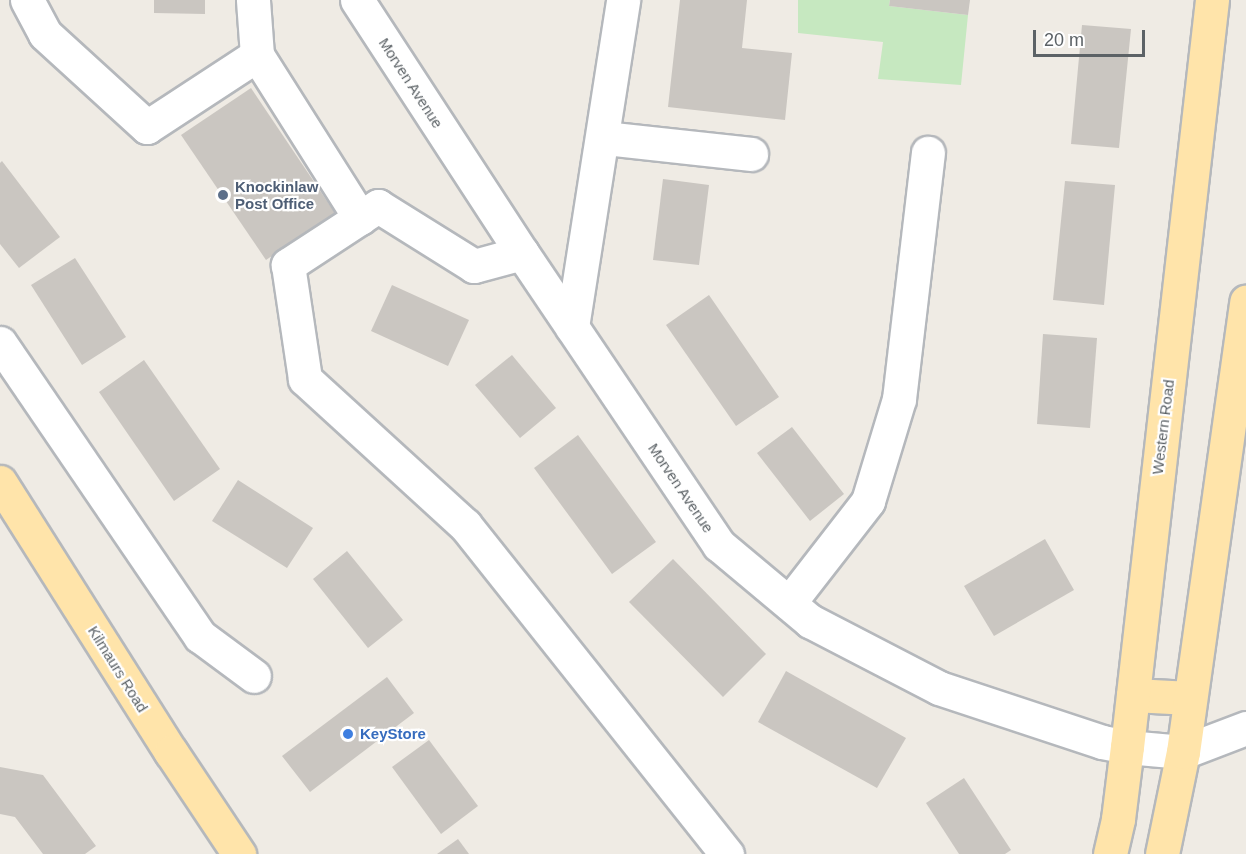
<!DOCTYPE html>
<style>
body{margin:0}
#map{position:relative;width:1246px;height:854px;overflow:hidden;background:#efebe4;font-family:Helvetica,sans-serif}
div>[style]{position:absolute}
.green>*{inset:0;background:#c6e8c0}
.building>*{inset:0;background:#cac6c1}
.roads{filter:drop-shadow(2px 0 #b5b8bc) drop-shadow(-2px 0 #b5b8bc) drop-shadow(0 2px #b5b8bc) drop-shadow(0 -2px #b5b8bc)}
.minor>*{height:33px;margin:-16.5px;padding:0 16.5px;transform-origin:16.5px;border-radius:16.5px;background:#fff}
.major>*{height:33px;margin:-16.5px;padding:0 16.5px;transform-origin:16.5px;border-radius:16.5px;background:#ffe4aa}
.dots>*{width:16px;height:16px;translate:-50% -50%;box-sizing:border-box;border:3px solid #fff;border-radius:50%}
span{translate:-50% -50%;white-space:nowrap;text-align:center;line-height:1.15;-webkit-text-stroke:4.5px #fff;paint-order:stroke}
.street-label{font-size:15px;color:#5c6266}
.service-label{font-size:15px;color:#4e5e75;font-weight:700}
.left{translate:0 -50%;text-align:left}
.shop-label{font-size:15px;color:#366cbe;font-weight:700}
.scale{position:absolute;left:1033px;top:30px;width:112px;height:27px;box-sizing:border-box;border:3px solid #5c6266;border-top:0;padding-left:8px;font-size:18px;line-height:21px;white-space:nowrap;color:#5c6266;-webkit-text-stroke:4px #fff;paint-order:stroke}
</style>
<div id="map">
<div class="green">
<div style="clip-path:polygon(798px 0,890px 0,889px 6px,968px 15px,961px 85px,878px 79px,883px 42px,798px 33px)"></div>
</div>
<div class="building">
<div style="clip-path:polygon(154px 0,205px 0,205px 14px,154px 13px)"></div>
<div style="clip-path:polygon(680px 0,747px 0,742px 48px,792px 53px,785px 120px,668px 107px)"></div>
<div style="clip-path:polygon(890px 0,970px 0,968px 15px,889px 6px)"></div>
<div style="clip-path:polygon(1082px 25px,1131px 29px,1119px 148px,1071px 144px)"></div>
<div style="clip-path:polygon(251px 88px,335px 213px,266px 260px,181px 135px)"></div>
<div style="clip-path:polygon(2px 161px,60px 237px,19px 268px,0 244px,0 163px)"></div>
<div style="clip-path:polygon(663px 179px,709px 185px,699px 265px,653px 260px)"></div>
<div style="clip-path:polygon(1065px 181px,1115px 185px,1104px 305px,1053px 300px)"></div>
<div style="clip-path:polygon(75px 258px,126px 337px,82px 365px,31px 285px)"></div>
<div style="clip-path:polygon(392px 285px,469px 320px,448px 366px,371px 331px)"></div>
<div style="clip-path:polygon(709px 295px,779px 397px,736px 426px,666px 325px)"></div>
<div style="clip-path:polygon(1043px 334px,1097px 338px,1090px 428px,1037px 424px)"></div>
<div style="clip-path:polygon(512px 355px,556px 408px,520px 438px,475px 385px)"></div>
<div style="clip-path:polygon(144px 360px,220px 469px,174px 501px,99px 392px)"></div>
<div style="clip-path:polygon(792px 427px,844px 494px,810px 521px,757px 453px)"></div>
<div style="clip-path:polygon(578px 435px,656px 542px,612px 574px,534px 468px)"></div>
<div style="clip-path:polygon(238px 480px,313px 528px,287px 568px,212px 521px)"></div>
<div style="clip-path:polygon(1045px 539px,1074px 590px,994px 636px,964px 586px)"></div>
<div style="clip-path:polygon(347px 551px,403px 620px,368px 648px,313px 579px)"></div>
<div style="clip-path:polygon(673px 559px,766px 654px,723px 697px,629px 602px)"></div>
<div style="clip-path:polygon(786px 671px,906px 738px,877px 788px,758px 722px)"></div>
<div style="clip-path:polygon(387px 677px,414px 713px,310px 792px,282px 756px)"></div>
<div style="clip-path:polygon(429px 740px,478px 806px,441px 834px,392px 767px)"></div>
<div style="clip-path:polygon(0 767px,43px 775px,96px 846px,85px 854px,43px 854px,15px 817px,0 814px)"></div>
<div style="clip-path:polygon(964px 778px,1011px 850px,1005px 854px,959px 854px,926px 803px)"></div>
<div style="clip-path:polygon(458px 839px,469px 854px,437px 854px)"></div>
</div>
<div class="roads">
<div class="minor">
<div style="left:27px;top:0;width:38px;rotate:62deg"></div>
<div style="left:45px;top:34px;width:138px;rotate:42.4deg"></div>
<div style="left:147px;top:127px;width:131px;rotate:-33.2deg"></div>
<div style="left:257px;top:55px;width:55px;rotate:-94.2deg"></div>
<div style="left:357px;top:0;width:302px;rotate:56.9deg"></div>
<div style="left:522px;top:253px;width:352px;rotate:56deg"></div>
<div style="left:719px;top:545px;width:119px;rotate:39.9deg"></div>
<div style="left:810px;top:621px;width:145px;rotate:27.4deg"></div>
<div style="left:939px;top:688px;width:172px;rotate:18.3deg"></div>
<div style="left:1102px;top:742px;width:25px;rotate:11deg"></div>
<div style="left:1127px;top:747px;width:56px;rotate:5.1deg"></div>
<div style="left:1183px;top:752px;width:67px;rotate:-20.9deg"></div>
<div style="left:257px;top:55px;width:193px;rotate:57.7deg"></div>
<div style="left:604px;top:138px;width:148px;rotate:6.2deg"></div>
<div style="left:522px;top:253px;width:50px;rotate:164.8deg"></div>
<div style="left:474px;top:266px;width:113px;rotate:-148deg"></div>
<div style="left:378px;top:206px;width:108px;rotate:146.8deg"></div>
<div style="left:288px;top:265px;width:115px;rotate:81.5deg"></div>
<div style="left:305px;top:379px;width:217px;rotate:42.4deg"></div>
<div style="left:465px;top:525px;width:421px;rotate:51.5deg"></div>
<div style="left:572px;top:327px;width:331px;rotate:-81.1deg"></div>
<div style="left:0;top:343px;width:355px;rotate:55.7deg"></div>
<div style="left:200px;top:636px;width:67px;rotate:36.5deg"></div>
<div style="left:789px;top:603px;width:129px;rotate:-52.2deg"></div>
<div style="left:868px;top:501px;width:107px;rotate:-73.1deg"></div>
<div style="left:899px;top:399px;width:248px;rotate:-83.3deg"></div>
</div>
<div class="major">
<div style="left:0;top:482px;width:320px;rotate:57.7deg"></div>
<div style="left:171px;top:752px;width:123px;rotate:56.3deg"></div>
<div style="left:1133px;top:695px;width:57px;rotate:3deg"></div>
<div style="left:1110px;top:854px;width:36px;rotate:-77deg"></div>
<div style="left:1118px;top:819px;width:73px;rotate:-82.9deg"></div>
<div style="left:1127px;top:747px;width:752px;rotate:-83.51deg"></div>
<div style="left:1162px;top:854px;width:104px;rotate:-78.4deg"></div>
<div style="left:1183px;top:752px;width:455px;rotate:-82deg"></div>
</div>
</div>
<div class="dots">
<div style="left:223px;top:195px;background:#5c6f8a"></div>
<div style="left:348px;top:734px;background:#3f7fe0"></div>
</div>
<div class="street-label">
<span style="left:411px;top:83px;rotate:57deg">Morven Avenue</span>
<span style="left:1163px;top:427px;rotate:-83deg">Western Road</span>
<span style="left:681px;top:488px;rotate:56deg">Morven Avenue</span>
<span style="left:118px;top:669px;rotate:58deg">Kilmaurs Road</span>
</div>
<div class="service-label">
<span class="left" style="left:235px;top:195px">Knockinlaw<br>Post Office</span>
</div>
<div class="shop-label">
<span class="left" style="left:360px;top:734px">KeyStore</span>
</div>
<div class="scale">20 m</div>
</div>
